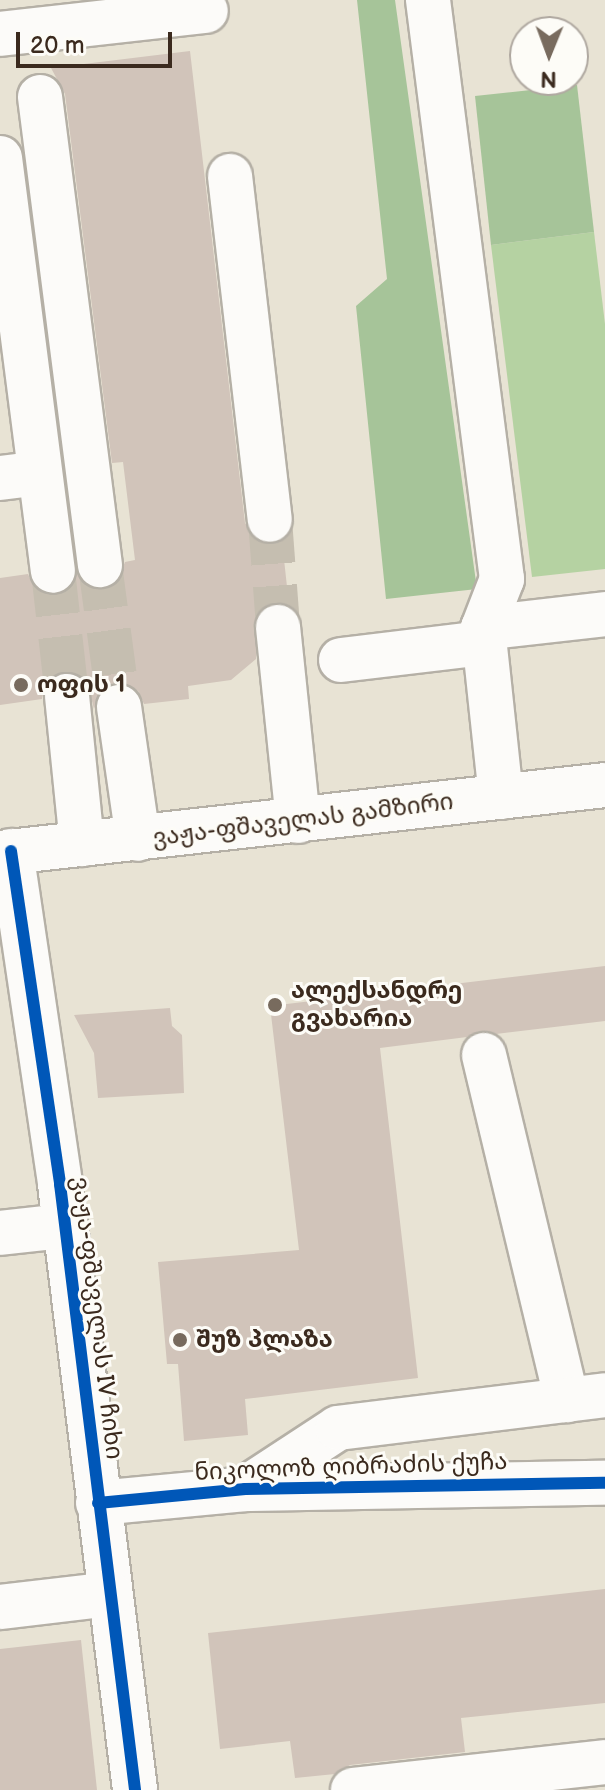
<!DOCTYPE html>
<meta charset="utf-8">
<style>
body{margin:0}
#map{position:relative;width:605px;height:1790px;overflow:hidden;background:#e8e3d4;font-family:"Balsamiq Sans","Noto Sans Georgian",sans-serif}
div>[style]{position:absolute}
.green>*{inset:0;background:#b5d2a2}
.forest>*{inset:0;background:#a6c499}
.building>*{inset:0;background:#d1c4ba}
.minor-tunnel>*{height:44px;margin-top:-22px;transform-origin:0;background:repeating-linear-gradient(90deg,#c5beb0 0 44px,transparent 0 66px)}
.roads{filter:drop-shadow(2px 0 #b5b0a6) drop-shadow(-2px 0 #b5b0a6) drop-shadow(0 2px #b5b0a6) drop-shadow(0 -2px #b5b0a6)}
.minor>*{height:44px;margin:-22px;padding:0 22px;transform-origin:22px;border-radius:22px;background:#fcfbf9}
.major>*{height:44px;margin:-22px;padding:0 22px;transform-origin:22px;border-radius:22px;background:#fcfbf9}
.cycleway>*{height:12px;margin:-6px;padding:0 6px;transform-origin:6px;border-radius:6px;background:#0057b8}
.dots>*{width:22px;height:22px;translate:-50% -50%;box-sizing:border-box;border:4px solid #fdfcf7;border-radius:50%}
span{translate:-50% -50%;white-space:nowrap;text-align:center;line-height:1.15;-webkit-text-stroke:6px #fdfcf7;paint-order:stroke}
.poi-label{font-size:24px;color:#3b2a1e;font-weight:700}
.left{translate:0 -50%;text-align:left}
.street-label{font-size:24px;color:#3b2a1e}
.north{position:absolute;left:509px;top:16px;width:80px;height:80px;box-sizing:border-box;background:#fdfcf7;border:2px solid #afa8a0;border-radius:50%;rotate:181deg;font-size:22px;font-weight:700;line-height:32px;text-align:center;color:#3b2a1e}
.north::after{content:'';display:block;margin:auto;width:28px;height:36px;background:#786b5e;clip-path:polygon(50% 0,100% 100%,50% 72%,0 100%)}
.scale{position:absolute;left:16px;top:32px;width:156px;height:36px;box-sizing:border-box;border:4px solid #3b2a1e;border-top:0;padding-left:10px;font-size:24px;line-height:28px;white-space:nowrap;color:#3b2a1e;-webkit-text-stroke:6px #fdfcf7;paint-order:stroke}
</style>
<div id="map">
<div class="green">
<div style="clip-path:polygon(594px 232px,605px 324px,605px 569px,532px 577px,491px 245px)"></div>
</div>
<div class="forest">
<div style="clip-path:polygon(357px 0,395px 0,477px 589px,386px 599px,356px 306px,387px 279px)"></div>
<div style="clip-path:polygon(577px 85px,594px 232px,491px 245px,475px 96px)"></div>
</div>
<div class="building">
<div style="clip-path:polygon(190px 51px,245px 523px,259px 543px,282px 541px,289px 605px,275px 602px,256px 616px,256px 659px,231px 680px,188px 686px,189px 699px,144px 704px,138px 691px,116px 682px,103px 688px,94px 709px,87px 681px,65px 671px,45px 685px,42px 699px,0 705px,0 578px,28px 574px,34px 587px,55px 596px,69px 590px,77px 573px,90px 588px,102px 590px,116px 584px,125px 562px,135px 560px,123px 462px,112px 463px,65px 94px,51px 68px)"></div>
<div style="clip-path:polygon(605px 966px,605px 1021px,496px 1034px,479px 1031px,467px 1037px,380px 1048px,418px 1378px,245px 1399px,248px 1435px,184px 1441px,178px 1364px,167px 1364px,158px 1262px,299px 1250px,270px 1006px)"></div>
<div style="clip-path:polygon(170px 1008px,172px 1026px,182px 1035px,184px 1093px,98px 1098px,94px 1053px,74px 1015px)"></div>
<div style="clip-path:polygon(605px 1589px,605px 1703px,461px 1718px,465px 1752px,350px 1765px,335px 1774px,295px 1778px,290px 1741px,220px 1749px,208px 1633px)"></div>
<div style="clip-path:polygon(81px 1640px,97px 1790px,0 1790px,0 1649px)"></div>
</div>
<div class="minor-tunnel">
<div style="left:270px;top:520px;width:107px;rotate:85.7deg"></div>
<div style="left:100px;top:565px;width:143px;rotate:82.4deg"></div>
<div style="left:53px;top:571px;width:126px;rotate:83.6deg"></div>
</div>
<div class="roads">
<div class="minor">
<div style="left:428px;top:0;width:584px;rotate:82.72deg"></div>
<div style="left:502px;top:579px;width:53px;rotate:111.2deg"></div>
<div style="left:483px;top:628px;width:170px;rotate:83.9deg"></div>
<div style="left:0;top:34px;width:207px;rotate:-6.4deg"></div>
<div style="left:40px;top:97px;width:472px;rotate:82.7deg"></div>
<div style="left:0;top:158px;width:416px;rotate:82.7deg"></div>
<div style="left:230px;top:176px;width:346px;rotate:83.4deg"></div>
<div style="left:0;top:478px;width:39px;rotate:-7deg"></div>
<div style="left:278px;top:627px;width:195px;rotate:84.1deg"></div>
<div style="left:483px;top:628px;width:123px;rotate:-6.5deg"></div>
<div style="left:341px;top:660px;width:144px;rotate:-6.8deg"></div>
<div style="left:67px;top:696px;width:149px;rotate:84.2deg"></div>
<div style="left:119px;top:707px;width:133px;rotate:81.8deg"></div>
<div style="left:11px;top:851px;width:337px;rotate:81.6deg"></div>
<div style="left:60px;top:1184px;width:611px;rotate:82.94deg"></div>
<div style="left:484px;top:1055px;width:355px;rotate:76.5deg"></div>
<div style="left:0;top:1233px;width:63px;rotate:-6.3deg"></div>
<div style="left:245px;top:1489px;width:111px;rotate:-33.3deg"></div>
<div style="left:338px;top:1428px;width:269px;rotate:-7deg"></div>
<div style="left:98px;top:1503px;width:148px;rotate:-5.4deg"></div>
<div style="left:245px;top:1489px;width:360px;rotate:-1deg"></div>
<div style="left:0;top:1607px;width:111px;rotate:-6.7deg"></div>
<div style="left:353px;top:1790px;width:254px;rotate:-6.3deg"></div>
</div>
<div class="major">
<div style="left:0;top:853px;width:609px;rotate:-6.41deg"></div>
</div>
</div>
<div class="cycleway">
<div style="left:11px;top:851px;width:337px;rotate:81.6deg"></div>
<div style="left:60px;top:1184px;width:611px;rotate:82.94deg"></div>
<div style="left:98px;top:1503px;width:148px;rotate:-5.4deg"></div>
<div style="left:245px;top:1489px;width:360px;rotate:-1deg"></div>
</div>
<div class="dots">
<div style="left:21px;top:685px;background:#786b5e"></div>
<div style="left:275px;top:1005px;background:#786b5e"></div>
<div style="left:180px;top:1340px;background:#786b5e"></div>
</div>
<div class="poi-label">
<span class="left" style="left:37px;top:685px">ოფის 1</span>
<span class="left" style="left:291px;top:1005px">ალექსანდრე<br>გვახარია</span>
<span class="left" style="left:196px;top:1340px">შუზ პლაზა</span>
</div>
<div class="street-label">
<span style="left:303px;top:820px;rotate:-7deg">ვაჟა-ფშაველას გამზირი</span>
<span style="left:97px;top:1318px;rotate:83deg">ვაჟა-ფშაველას IV ჩიხი</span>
<span style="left:351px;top:1467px;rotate:-2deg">ნიკოლოზ ღიბრაძის ქუჩა</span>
</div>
<div class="north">N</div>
<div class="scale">20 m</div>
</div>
